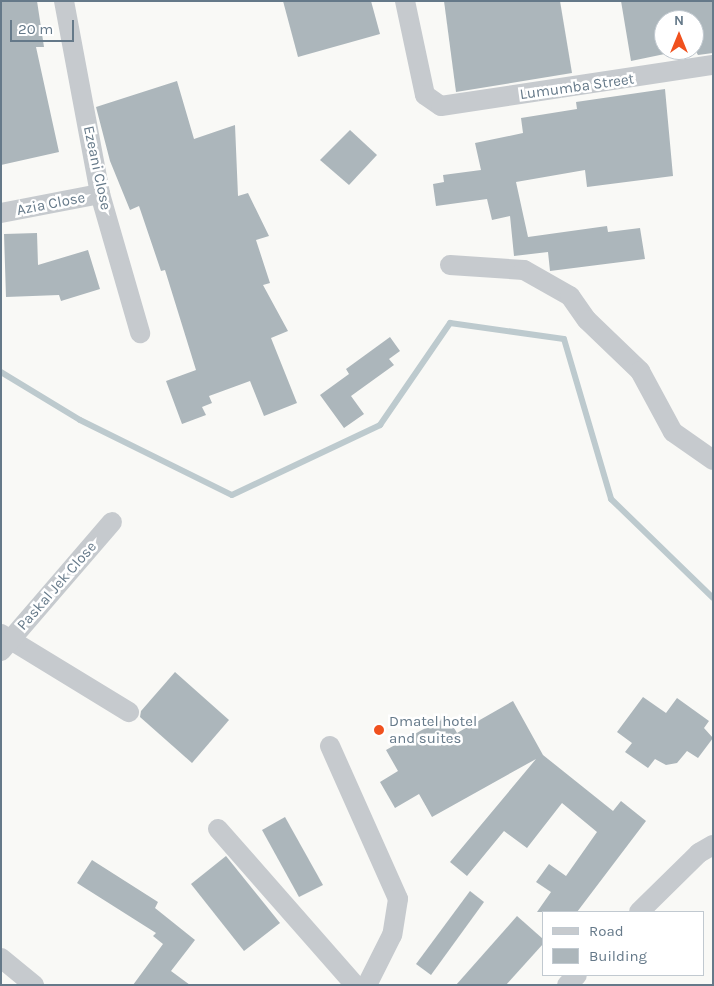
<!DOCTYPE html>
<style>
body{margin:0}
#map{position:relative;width:714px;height:986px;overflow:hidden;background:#f9f9f6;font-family:Karla,sans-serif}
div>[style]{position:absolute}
.stream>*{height:6px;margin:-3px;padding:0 3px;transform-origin:3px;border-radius:3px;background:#bdcace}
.building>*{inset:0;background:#acb6bb}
.street>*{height:20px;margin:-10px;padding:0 10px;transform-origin:10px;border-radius:10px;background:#c6cace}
.dots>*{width:14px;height:14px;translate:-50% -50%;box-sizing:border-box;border:2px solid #fff;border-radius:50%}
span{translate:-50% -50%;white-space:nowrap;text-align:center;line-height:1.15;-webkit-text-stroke:5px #fff;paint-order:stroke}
.street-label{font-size:15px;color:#657989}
.poi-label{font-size:15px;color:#657989}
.left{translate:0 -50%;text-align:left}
.frame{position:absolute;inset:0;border:2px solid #657989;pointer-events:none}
.legend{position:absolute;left:542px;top:911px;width:162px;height:65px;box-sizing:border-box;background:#fff;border:1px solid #c1c9d0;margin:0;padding:6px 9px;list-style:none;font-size:15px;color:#657989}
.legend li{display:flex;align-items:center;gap:10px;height:25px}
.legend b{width:25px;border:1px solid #c1c9d0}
.north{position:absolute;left:654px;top:10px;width:50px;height:50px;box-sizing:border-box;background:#fff;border:1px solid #c1c9d0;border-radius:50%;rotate:0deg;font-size:14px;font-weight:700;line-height:20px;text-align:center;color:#657989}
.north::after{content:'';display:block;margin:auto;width:18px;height:22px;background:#f0511e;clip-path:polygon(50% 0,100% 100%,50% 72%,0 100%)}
.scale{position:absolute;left:10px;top:20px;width:64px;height:22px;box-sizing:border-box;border:2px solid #657989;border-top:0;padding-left:6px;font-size:15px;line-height:18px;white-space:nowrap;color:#657989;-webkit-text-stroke:4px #fff;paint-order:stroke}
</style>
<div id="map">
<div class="stream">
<div style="left:1px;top:372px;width:92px;rotate:31.3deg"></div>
<div style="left:80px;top:420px;width:169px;rotate:26.3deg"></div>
<div style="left:232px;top:495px;width:164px;rotate:-25.3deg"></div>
<div style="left:380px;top:425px;width:124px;rotate:-55.5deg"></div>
<div style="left:450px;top:323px;width:115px;rotate:8deg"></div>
<div style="left:564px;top:339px;width:167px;rotate:73.6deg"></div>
<div style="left:611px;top:499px;width:142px;rotate:44.1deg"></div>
</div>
<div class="building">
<div style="clip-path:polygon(1px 1px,37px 1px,44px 47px,36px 47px,59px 152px,1px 165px)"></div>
<div style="clip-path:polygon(283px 1px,371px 1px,380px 34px,298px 57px)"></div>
<div style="clip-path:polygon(444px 1px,560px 1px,572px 73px,456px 92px)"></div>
<div style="clip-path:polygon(621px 1px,713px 1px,713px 53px,698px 55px,694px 48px,694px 20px,664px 20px,664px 50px,684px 50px,631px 61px)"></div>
<div style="clip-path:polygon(177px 81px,194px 139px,235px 125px,238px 196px,248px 193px,269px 236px,256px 240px,270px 283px,263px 285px,288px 331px,271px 338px,297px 403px,264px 416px,250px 381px,209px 396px,212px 403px,202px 407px,206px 415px,182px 424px,166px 381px,196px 370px,165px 270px,161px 271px,139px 206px,130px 210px,110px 161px,96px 107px)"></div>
<div style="clip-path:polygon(665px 89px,673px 176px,587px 187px,585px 170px,516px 182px,528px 237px,607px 226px,608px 232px,640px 228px,645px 259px,550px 271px,548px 252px,514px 256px,510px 216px,492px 220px,487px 199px,436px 206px,433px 184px,444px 182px,443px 175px,481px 170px,475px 143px,523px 133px,521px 118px,577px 109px,576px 102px)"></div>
<div style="clip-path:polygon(350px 130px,377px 155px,349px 185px,320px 160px)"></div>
<div style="clip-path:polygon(37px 233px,38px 265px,88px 250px,100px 289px,61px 301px,59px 295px,6px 297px,4px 234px)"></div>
<div style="clip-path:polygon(390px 337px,400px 351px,389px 359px,394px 365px,351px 396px,364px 414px,344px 428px,320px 395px,349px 374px,346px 369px)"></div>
<div style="clip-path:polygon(175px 672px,229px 720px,192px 763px,140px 717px,141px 711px)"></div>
<div style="clip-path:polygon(643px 697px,666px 713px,677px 698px,709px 721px,704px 728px,713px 738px,698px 758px,687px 751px,677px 763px,666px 765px,655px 759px,648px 768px,625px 752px,632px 743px,617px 732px)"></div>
<div style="clip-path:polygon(513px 701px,543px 755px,613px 811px,621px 801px,646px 821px,577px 912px,537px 912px,551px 892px,536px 882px,549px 864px,566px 876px,597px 832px,562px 803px,527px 848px,504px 831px,467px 876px,450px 862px,536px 759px,432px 817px,419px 794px,395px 808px,380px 782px,398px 771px,386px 750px,447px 716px,457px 733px)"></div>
<div style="clip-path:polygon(285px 817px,323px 885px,299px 897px,262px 830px)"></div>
<div style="clip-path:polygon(226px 856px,280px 923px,244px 951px,191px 884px)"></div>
<div style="clip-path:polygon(92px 860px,158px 902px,155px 908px,195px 940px,171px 971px,190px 985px,133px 985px,163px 944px,153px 936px,156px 933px,77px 883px)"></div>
<div style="clip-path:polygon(470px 891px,484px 902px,431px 975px,416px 964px)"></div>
<div style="clip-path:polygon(517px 916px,543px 939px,543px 944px,506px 985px,456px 985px)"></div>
</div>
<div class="street">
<div style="left:64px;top:1px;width:196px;rotate:79.4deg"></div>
<div style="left:100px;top:194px;width:145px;rotate:73.9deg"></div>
<div style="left:405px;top:1px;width:96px;rotate:78deg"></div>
<div style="left:425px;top:95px;width:19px;rotate:35deg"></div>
<div style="left:441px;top:106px;width:275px;rotate:-8.6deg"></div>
<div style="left:1px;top:213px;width:101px;rotate:-10.9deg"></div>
<div style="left:450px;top:265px;width:74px;rotate:3.9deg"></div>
<div style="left:524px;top:270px;width:53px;rotate:29.5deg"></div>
<div style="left:570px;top:296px;width:29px;rotate:55deg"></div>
<div style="left:587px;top:320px;width:74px;rotate:43.9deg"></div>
<div style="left:640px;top:371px;width:69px;rotate:61.6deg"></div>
<div style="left:673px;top:432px;width:49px;rotate:35deg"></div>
<div style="left:1px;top:634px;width:150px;rotate:31.4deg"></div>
<div style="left:1px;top:651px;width:170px;rotate:-49.3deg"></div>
<div style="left:330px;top:746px;width:167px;rotate:66deg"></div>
<div style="left:398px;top:899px;width:36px;rotate:99deg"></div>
<div style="left:392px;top:935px;width:56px;rotate:116.6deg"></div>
<div style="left:218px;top:829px;width:208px;rotate:48.7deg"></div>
<div style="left:639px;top:912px;width:84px;rotate:-44.5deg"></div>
<div style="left:699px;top:853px;width:16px;rotate:-30deg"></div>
<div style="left:1px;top:958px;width:43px;rotate:39.3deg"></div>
<div style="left:567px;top:985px;width:14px;rotate:-45deg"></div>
</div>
<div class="dots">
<div style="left:379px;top:730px;background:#f0511e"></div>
</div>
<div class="street-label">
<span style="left:577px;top:87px;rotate:-8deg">Lumumba Street</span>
<span style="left:97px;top:168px;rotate:78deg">Ezeani Close</span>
<span style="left:51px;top:204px;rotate:-11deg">Azia Close</span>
<span style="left:57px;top:586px;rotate:-49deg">Paskal Jek Close</span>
</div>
<div class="poi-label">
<span class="left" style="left:389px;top:730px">Dmatel hotel<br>and suites</span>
</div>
<div class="frame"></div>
<ul class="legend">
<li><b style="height:6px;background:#c6cace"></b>Road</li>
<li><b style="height:14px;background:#acb6bb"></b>Building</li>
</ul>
<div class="north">N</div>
<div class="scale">20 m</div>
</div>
